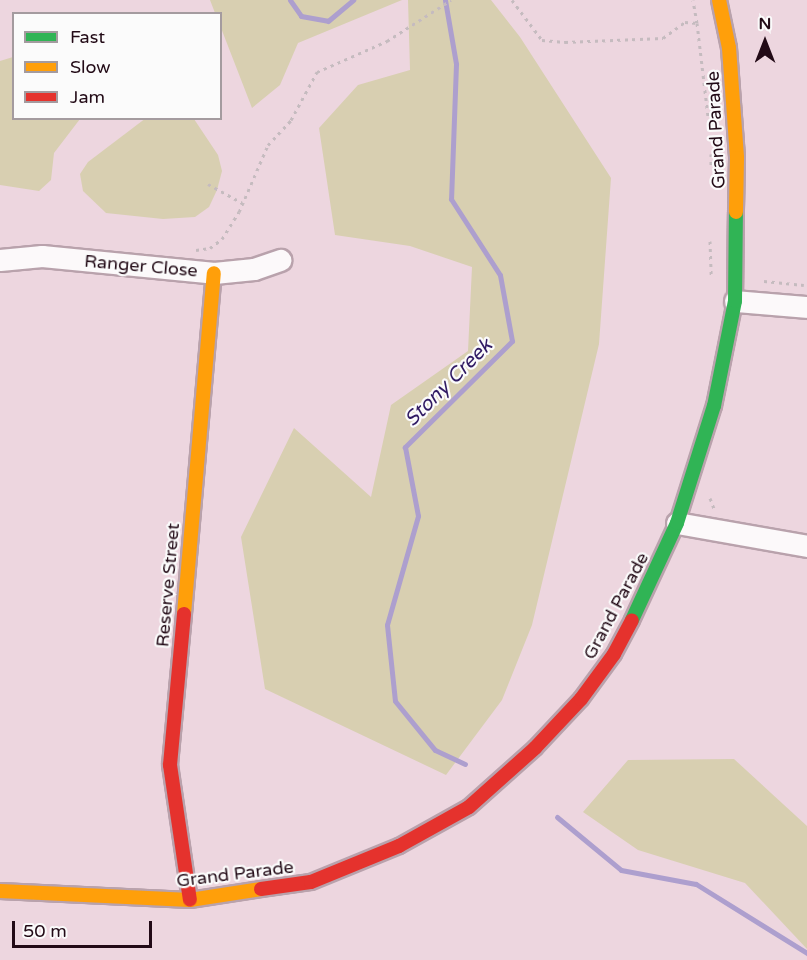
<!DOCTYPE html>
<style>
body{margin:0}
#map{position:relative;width:807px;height:960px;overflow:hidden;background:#edd6df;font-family:"Varela Round",sans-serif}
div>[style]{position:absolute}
.green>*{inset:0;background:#d8cfb1}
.stream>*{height:5px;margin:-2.5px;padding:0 2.5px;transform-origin:2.5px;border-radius:2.5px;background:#ad9fce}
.path>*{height:3px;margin-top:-1.5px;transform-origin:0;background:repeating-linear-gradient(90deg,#c5bbbf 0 3px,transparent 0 7.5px)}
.roads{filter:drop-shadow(2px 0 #b9a2ac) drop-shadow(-2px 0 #b9a2ac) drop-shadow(0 2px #b9a2ac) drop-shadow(0 -2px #b9a2ac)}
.street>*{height:21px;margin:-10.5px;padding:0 10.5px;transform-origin:10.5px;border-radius:10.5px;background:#fcf9fa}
.fast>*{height:14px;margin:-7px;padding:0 7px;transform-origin:7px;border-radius:7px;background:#30b455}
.slow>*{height:14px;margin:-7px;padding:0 7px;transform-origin:7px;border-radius:7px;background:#ff9f0a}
.jam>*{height:14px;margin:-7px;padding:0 7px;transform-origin:7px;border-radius:7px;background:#e5322d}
span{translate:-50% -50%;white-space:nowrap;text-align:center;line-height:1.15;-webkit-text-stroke:4.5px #fbfbfb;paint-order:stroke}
.street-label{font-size:18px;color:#220a16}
.water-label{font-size:20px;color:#301a63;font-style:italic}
.legend{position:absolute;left:12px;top:12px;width:210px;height:108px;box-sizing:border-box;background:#fbfbfb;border:2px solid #a49b9f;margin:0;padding:8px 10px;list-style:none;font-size:18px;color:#220a16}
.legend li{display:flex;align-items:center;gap:12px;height:30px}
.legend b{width:30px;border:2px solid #a49b9f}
.north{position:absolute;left:735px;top:12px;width:60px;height:60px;-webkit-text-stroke:4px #fbfbfb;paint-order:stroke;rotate:0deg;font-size:16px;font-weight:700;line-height:24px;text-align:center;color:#220a16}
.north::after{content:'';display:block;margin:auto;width:21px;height:27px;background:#220a16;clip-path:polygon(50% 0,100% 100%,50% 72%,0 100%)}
.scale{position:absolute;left:12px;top:921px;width:140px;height:27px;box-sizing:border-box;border:3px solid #220a16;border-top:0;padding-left:8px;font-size:18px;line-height:21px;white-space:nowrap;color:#220a16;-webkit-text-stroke:4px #fbfbfb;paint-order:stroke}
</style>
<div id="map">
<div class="green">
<div style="clip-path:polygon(210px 0,402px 0,298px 43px,280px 85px,252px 108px,221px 28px,220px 14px,215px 13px)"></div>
<div style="clip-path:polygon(408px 0,491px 0,520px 37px,611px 178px,599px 344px,532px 625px,502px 700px,446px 775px,265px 689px,241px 537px,294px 428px,371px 497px,391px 405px,468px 351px,472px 267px,410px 246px,335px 235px,319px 128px,358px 85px,410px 70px)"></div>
<div style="clip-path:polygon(13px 57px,14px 118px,80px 119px,54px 153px,51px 180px,39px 191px,0 185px,0 61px)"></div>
<div style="clip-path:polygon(146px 118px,194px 119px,218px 155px,222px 171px,217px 190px,209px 207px,195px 217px,163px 219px,106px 213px,83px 191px,80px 174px,88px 162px)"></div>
<div style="clip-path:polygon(734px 759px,807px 826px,807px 949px,745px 883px,638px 850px,583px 812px,628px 760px)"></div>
</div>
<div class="stream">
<div style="left:290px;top:0;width:19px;rotate:55deg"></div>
<div style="left:301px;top:16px;width:27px;rotate:10deg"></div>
<div style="left:328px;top:21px;width:33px;rotate:-40deg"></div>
<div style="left:445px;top:0;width:65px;rotate:80.2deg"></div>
<div style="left:456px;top:64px;width:135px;rotate:92.1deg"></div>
<div style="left:451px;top:199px;width:90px;rotate:57.2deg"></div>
<div style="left:500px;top:275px;width:67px;rotate:79.7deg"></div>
<div style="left:512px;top:341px;width:151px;rotate:135.3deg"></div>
<div style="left:405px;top:447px;width:70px;rotate:79.3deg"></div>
<div style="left:418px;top:516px;width:113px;rotate:105.9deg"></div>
<div style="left:387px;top:625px;width:76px;rotate:84deg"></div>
<div style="left:395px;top:701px;width:63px;rotate:50.8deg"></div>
<div style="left:435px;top:750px;width:33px;rotate:25deg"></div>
<div style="left:557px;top:817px;width:83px;rotate:39.6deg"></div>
<div style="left:621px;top:870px;width:76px;rotate:10.6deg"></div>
<div style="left:696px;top:884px;width:131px;rotate:31.9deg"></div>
</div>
<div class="path">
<div style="left:512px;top:0;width:50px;rotate:53.1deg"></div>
<div style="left:542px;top:40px;width:23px;rotate:5deg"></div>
<div style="left:565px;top:42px;width:98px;rotate:-2.3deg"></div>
<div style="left:663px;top:38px;width:27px;rotate:-36deg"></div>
<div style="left:685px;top:22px;width:12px;rotate:5deg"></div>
<div style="left:697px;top:23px;width:23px;rotate:-100deg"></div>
<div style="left:697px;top:23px;width:95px;rotate:83.3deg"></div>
<div style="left:711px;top:154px;width:14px;rotate:90deg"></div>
<div style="left:208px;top:184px;width:39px;rotate:29deg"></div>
<div style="left:710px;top:241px;width:35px;rotate:88deg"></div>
<div style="left:196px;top:250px;width:14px;rotate:-8deg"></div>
<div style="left:210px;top:248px;width:15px;rotate:-37deg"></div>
<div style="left:222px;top:239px;width:32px;rotate:-58deg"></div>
<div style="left:239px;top:212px;width:73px;rotate:-66.6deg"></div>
<div style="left:268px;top:145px;width:34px;rotate:-47deg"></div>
<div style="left:291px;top:120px;width:55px;rotate:-61.6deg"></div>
<div style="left:317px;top:72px;width:77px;rotate:-23.9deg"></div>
<div style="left:387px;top:41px;width:76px;rotate:-32.6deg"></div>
<div style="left:764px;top:281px;width:40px;rotate:5.7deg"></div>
<div style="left:710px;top:498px;width:14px;rotate:69deg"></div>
</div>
<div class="roads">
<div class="street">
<div style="left:0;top:260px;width:42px;rotate:-5.4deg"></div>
<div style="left:42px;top:256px;width:173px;rotate:5.6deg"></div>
<div style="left:214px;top:273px;width:40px;rotate:-5.7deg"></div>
<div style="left:254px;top:269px;width:28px;rotate:-19deg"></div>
<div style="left:735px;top:301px;width:72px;rotate:4.8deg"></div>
<div style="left:677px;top:523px;width:132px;rotate:10deg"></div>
</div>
<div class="fast">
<div style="left:632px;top:620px;width:107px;rotate:-65.1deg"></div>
<div style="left:677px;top:523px;width:123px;rotate:-72.5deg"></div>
<div style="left:714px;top:406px;width:107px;rotate:-78.7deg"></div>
<div style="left:735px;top:301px;width:89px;rotate:-89.4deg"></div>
</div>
<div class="slow">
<div style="left:719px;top:0;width:49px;rotate:78.2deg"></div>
<div style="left:729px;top:48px;width:110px;rotate:85.8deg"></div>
<div style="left:737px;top:158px;width:54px;rotate:91.1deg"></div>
<div style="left:184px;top:614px;width:342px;rotate:-85deg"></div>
<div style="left:0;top:891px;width:190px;rotate:2.7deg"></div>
<div style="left:190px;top:900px;width:72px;rotate:-8.8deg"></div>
</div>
<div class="jam">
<div style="left:184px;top:614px;width:152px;rotate:95.3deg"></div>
<div style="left:170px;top:765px;width:136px;rotate:81.6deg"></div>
<div style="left:261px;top:889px;width:50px;rotate:-8deg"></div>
<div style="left:311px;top:882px;width:95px;rotate:-22.2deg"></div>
<div style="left:399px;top:846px;width:80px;rotate:-29.1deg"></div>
<div style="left:469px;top:807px;width:89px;rotate:-41.8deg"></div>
<div style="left:535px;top:748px;width:67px;rotate:-46.8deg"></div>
<div style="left:581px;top:699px;width:56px;rotate:-53.7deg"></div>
<div style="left:614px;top:654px;width:38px;rotate:-62deg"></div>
</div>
</div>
<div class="street-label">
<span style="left:716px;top:130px;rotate:-93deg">Grand Parade</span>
<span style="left:141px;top:266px;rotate:5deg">Ranger Close</span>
<span style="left:168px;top:585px;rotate:-85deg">Reserve Street</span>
<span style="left:616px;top:606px;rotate:-62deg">Grand Parade</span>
<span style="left:235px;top:874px;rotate:-7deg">Grand Parade</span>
</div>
<div class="water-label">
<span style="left:449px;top:383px;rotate:-45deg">Stony Creek</span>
</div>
<ul class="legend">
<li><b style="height:8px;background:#30b455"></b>Fast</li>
<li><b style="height:8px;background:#ff9f0a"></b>Slow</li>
<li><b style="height:8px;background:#e5322d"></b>Jam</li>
</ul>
<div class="north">N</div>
<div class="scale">50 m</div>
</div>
